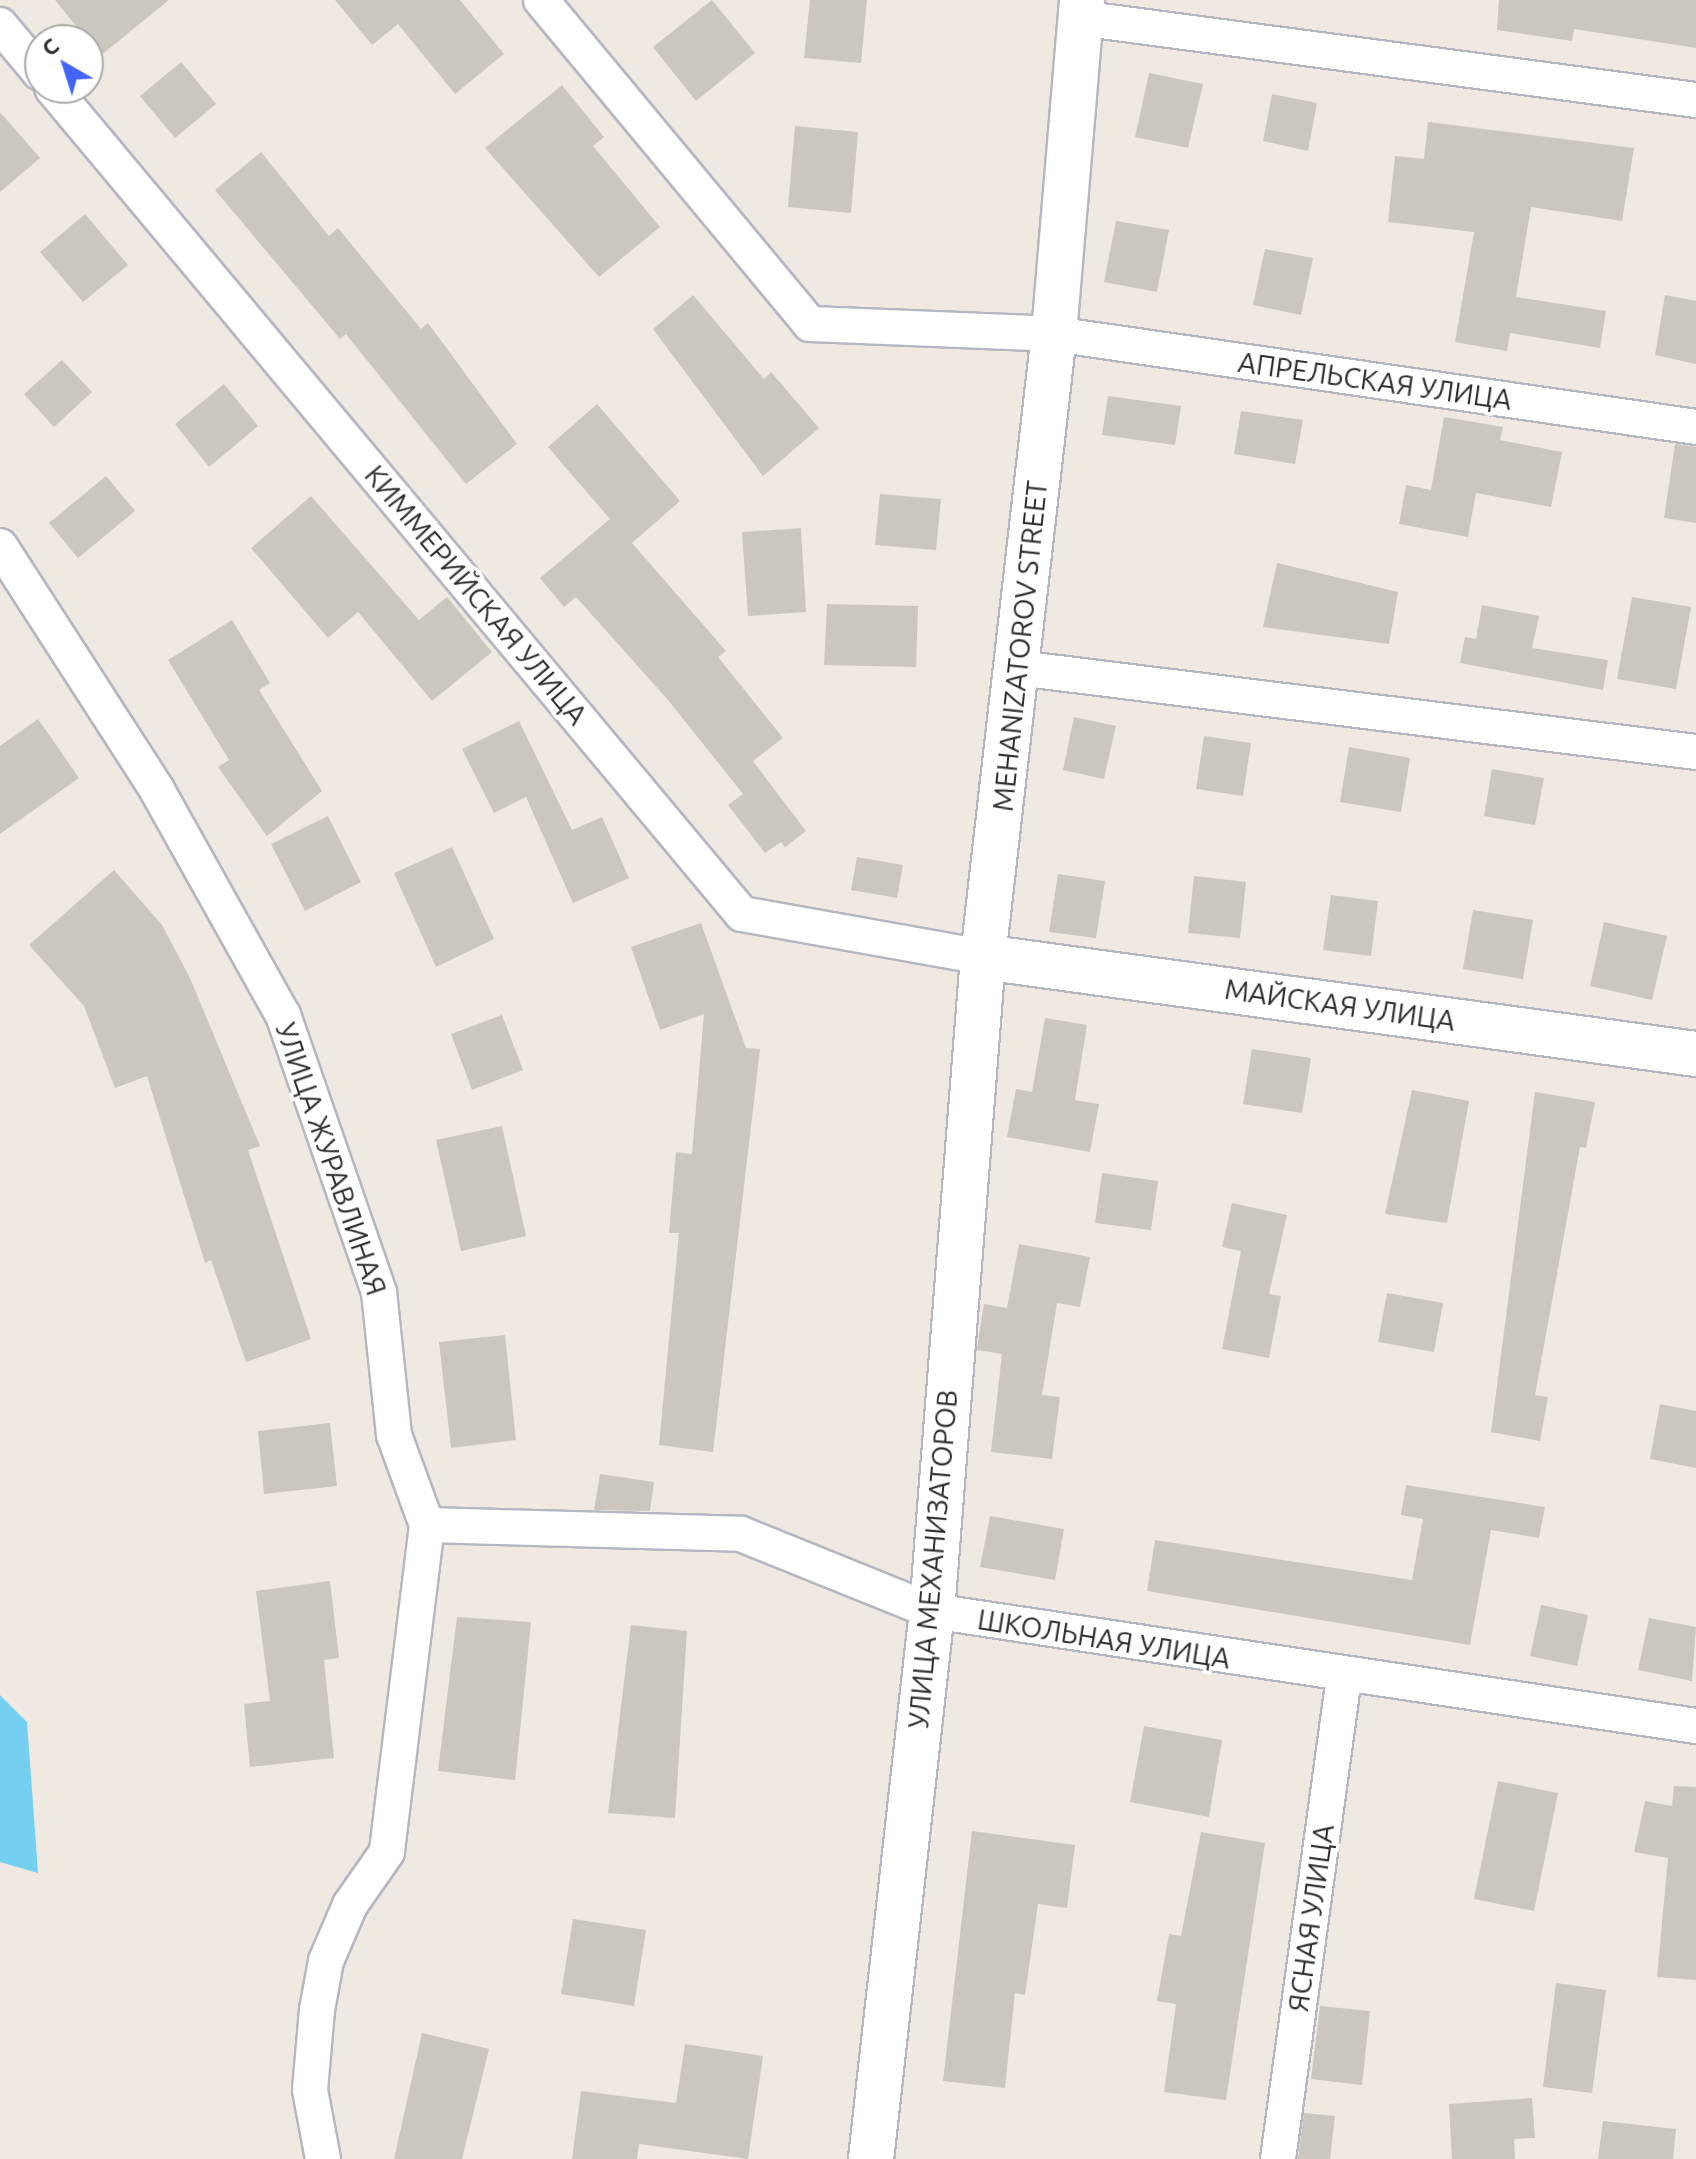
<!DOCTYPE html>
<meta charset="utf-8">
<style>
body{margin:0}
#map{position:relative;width:1696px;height:2159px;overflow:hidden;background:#efe9e1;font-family:Ubuntu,sans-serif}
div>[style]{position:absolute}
.water>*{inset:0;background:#75cff0}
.building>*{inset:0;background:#cbc7bf}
.roads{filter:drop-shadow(2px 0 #b4b7c1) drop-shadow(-2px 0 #b4b7c1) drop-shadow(0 2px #b4b7c1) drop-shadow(0 -2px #b4b7c1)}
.street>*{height:34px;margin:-17px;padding:0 17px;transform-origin:17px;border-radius:17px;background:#fff}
.secondary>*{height:44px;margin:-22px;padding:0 22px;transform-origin:22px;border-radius:22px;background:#fff}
span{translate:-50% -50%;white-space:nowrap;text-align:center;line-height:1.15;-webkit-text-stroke:7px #fff;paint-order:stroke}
.street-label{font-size:28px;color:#2e2e2e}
.north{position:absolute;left:24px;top:24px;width:80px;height:80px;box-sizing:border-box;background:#fff;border:2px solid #ababab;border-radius:50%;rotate:321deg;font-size:22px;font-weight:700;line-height:32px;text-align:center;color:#2e2e2e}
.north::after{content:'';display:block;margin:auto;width:28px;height:36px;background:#4264fb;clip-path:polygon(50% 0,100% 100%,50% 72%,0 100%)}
</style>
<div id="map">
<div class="water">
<div style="clip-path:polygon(0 1695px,27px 1722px,38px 1873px,0 1862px)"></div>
</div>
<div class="building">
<div style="clip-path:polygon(55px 0,169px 0,100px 56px)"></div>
<div style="clip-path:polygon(335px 0,460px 0,504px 54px,455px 94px,398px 24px,372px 45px)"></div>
<div style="clip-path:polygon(712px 0,755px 53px,696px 101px,653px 47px)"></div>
<div style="clip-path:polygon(810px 0,867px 0,861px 63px,804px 58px)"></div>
<div style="clip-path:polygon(1499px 0,1696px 0,1696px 48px,1574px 29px,1572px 41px,1497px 30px)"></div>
<div style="clip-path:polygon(181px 62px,216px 104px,175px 138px,140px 96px)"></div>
<div style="clip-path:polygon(1149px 73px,1203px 84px,1188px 148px,1135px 137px)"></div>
<div style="clip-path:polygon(562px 85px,604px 137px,593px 146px,660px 227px,599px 277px,485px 148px)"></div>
<div style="clip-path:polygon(1272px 94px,1317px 103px,1308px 151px,1263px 141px)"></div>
<div style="clip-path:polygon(0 112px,40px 158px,0 192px)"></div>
<div style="clip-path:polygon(1428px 122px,1634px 148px,1622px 221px,1531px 207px,1516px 297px,1606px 311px,1600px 348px,1510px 333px,1507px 351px,1455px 342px,1474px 232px,1388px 222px,1395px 156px,1424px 159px)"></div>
<div style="clip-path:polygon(795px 126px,858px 132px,851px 213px,788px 207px)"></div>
<div style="clip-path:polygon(261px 152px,329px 236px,338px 228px,421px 329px,428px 323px,517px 444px,466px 484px,346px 334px,340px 339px,215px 190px)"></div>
<div style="clip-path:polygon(85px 214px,128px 265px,83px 302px,40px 252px)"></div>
<div style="clip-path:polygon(1116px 221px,1169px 230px,1157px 292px,1104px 282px)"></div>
<div style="clip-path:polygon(1265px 249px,1313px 258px,1301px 315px,1253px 305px)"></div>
<div style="clip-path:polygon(693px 295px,764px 379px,771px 372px,819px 428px,763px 476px,653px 329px)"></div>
<div style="clip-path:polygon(1665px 295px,1696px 301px,1696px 364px,1655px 355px)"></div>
<div style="clip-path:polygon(62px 360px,92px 392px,54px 427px,24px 394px)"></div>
<div style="clip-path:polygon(224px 384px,258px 426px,209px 467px,175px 424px)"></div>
<div style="clip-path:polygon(1108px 396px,1181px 406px,1175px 445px,1102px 435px)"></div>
<div style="clip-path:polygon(597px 404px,680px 501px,632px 543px,726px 651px,718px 657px,783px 738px,753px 761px,806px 831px,785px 847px,781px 842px,765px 853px,728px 805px,743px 794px,668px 700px,576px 597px,564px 607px,540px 578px,610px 519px,548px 447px)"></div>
<div style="clip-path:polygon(1241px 411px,1303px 420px,1295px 464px,1234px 454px)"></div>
<div style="clip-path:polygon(1444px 417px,1503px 427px,1500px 440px,1562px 452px,1551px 507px,1476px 493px,1468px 537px,1399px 524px,1406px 485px,1431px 490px)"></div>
<div style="clip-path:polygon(1675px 444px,1696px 447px,1696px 523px,1664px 518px)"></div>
<div style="clip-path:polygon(106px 476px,135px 511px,78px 558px,49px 523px)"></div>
<div style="clip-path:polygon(880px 494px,941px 499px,936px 550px,875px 545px)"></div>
<div style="clip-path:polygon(311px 496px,419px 620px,447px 597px,492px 652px,432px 701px,358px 612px,328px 638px,251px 548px)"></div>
<div style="clip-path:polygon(801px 528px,806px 612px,748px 616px,742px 532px)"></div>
<div style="clip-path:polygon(1277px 563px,1398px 592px,1389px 644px,1263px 627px)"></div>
<div style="clip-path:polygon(1632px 597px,1691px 607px,1676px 689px,1617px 679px)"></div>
<div style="clip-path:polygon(827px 604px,918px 606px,916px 667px,824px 665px)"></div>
<div style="clip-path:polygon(1482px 605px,1539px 616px,1532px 648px,1608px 660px,1603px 690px,1460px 663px,1465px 637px,1476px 639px)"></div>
<div style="clip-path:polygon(232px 620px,270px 683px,259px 690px,322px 791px,267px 836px,218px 767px,229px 760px,168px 660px)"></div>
<div style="clip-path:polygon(1074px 717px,1116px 726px,1104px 779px,1063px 770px)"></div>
<div style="clip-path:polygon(38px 719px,79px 778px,0 834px,0 746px)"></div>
<div style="clip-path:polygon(519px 721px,572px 830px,602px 817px,629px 878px,573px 903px,526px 797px,494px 813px,462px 749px)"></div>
<div style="clip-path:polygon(1204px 736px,1251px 743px,1243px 796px,1196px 789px)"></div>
<div style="clip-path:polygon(1349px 747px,1410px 758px,1401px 812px,1340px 802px)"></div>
<div style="clip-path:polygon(1492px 769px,1544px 778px,1535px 825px,1484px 816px)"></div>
<div style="clip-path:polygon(328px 816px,361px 882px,305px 911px,271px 844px)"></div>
<div style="clip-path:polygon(452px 847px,494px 939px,436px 967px,394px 873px)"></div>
<div style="clip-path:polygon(857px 857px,903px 865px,897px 898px,851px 890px)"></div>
<div style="clip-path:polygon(114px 870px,162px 925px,190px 978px,260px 1146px,248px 1150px,311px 1339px,246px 1362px,211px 1260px,205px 1263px,147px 1076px,115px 1088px,84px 1006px,29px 945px)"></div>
<div style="clip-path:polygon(1058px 874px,1105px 881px,1096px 938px,1049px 932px)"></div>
<div style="clip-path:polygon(1194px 876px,1246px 882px,1240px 938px,1188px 933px)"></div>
<div style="clip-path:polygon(1331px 895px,1378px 901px,1371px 956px,1323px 950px)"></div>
<div style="clip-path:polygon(1473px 910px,1533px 920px,1523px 979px,1463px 969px)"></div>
<div style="clip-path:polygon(1604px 922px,1667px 936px,1652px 1000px,1590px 986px)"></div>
<div style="clip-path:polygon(701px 923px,746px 1048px,760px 1049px,713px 1452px,659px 1445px,679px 1233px,669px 1233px,676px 1152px,692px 1154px,704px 1014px,660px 1030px,631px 947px)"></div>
<div style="clip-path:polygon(502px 1015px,523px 1070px,472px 1090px,451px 1034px)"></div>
<div style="clip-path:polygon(1045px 1018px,1087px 1025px,1075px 1100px,1099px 1104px,1090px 1152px,1007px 1137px,1016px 1089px,1032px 1092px)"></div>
<div style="clip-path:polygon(1252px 1049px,1311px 1058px,1302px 1113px,1243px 1104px)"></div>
<div style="clip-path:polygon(1412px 1090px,1469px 1101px,1447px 1223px,1385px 1214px)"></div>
<div style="clip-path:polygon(1535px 1092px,1595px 1102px,1586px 1148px,1580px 1147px,1535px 1395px,1548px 1397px,1540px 1441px,1491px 1432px)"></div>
<div style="clip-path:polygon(502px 1126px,526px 1236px,461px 1251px,436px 1140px)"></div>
<div style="clip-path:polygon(1102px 1173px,1158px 1181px,1151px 1230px,1095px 1223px)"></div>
<div style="clip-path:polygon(1232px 1203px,1287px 1215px,1269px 1294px,1281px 1296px,1269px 1358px,1222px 1349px,1241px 1251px,1222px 1247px)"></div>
<div style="clip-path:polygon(1019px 1244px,1090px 1257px,1080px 1307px,1057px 1303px,1042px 1395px,1060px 1397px,1052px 1459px,991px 1452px,1002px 1354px,977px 1350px,979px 1335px,984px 1304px,1007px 1308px)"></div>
<div style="clip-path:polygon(1387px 1293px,1443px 1303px,1434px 1352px,1378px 1342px)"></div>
<div style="clip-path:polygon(505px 1335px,516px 1440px,451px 1448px,439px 1342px)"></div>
<div style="clip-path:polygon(1660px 1404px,1696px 1411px,1696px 1468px,1650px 1459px)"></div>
<div style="clip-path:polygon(330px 1423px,337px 1486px,264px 1494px,258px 1431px)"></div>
<div style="clip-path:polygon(600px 1474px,654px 1482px,650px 1511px,594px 1510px)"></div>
<div style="clip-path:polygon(1406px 1485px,1545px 1507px,1539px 1538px,1491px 1530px,1470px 1645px,1147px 1591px,1155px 1540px,1412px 1580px,1423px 1519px,1401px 1515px)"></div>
<div style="clip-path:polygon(990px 1516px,1064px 1529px,1055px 1580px,980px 1567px)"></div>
<div style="clip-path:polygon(330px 1581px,339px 1658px,324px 1660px,334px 1758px,250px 1767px,244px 1704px,270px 1701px,256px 1591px)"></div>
<div style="clip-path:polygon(1541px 1605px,1588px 1615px,1577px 1666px,1530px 1656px)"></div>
<div style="clip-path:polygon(457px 1617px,531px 1622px,515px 1780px,438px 1771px)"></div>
<div style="clip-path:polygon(1649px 1618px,1696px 1627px,1692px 1681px,1638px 1670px)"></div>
<div style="clip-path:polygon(631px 1625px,687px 1631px,675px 1818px,608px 1813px)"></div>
<div style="clip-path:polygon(1144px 1726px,1222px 1740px,1209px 1817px,1130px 1802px)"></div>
<div style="clip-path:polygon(1498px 1781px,1558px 1793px,1534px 1911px,1474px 1899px)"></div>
<div style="clip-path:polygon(1674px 1786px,1696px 1787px,1696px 1980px,1657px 1977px,1668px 1858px,1634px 1852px,1645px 1801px,1672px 1806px)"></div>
<div style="clip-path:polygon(972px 1831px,1075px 1845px,1067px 1908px,1038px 1904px,1025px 1995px,1015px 1993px,1005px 2088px,943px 2081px)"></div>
<div style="clip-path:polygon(1201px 1832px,1265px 1843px,1226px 2100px,1164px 2092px,1176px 2004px,1157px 2001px,1169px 1934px,1181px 1936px)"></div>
<div style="clip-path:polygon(573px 1919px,646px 1930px,634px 2006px,561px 1994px)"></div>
<div style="clip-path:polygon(1556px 1983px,1606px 1990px,1592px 2093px,1543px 2087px)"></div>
<div style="clip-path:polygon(1320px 2006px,1370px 2011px,1362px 2085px,1311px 2079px)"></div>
<div style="clip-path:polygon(422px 2033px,489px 2049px,462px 2159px,394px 2159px)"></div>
<div style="clip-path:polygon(685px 2044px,763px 2056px,748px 2159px,639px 2144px,637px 2159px,572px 2159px,581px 2091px,676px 2103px)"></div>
<div style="clip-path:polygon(1532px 2098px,1535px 2138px,1514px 2139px,1515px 2159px,1452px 2159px,1449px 2104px)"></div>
<div style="clip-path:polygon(1304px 2113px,1335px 2116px,1330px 2159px,1298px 2159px)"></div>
<div style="clip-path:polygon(1603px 2121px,1676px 2129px,1673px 2159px,1598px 2159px)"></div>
</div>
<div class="roads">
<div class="street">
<div style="left:541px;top:0;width:421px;rotate:50.3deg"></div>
<div style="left:810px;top:324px;width:244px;rotate:2.3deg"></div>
<div style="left:1054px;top:334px;width:649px;rotate:8.24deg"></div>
<div style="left:1079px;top:18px;width:622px;rotate:7.57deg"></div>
<div style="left:0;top:25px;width:62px;rotate:50.2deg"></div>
<div style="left:52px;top:88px;width:1076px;rotate:50.13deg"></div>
<div style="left:742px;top:914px;width:245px;rotate:10.1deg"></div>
<div style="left:0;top:546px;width:290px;rotate:57.2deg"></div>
<div style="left:157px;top:790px;width:258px;rotate:60.8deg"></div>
<div style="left:283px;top:1015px;width:293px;rotate:70.9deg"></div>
<div style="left:379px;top:1292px;width:144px;rotate:84deg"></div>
<div style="left:394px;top:1435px;width:96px;rotate:69.9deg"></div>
<div style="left:427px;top:1525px;width:329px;rotate:97deg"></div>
<div style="left:387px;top:1852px;width:65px;rotate:124.9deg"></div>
<div style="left:350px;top:1905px;width:61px;rotate:113.2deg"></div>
<div style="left:326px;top:1961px;width:50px;rotate:100.4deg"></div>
<div style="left:317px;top:2010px;width:80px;rotate:95deg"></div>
<div style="left:310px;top:2090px;width:70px;rotate:79.3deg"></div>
<div style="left:1018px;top:668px;width:683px;rotate:7.06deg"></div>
<div style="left:427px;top:1525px;width:314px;rotate:1.6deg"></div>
<div style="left:741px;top:1534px;width:206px;rotate:22deg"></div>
<div style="left:932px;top:1611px;width:773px;rotate:8.56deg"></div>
<div style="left:1278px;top:2159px;width:486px;rotate:-82.2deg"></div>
</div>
<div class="secondary">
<div style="left:983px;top:957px;width:720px;rotate:7.75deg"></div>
<div style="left:871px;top:2159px;width:551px;rotate:-83.65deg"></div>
<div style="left:932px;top:1611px;width:656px;rotate:-85.54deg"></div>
<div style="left:983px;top:957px;width:627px;rotate:-83.5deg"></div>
<div style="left:1054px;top:334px;width:335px;rotate:-85.2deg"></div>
</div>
</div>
<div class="street-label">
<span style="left:1375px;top:381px;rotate:8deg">АПРЕЛЬСКАЯ УЛИЦА</span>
<span style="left:476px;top:595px;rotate:50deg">КИММЕРИЙСКАЯ УЛИЦА</span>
<span style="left:1020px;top:646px;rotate:-84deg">MEHANIZATOROV STREET</span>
<span style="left:1340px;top:1005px;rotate:8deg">МАЙСКАЯ УЛИЦА</span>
<span style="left:331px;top:1159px;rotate:71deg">УЛИЦА ЖУРАВЛИНАЯ</span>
<span style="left:933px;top:1559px;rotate:-85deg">УЛИЦА МЕХАНИЗАТОРОВ</span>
<span style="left:1104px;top:1639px;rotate:9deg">ШКОЛЬНАЯ УЛИЦА</span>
<span style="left:1311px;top:1918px;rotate:-82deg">ЯСНАЯ УЛИЦА</span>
</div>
<div class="north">С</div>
</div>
